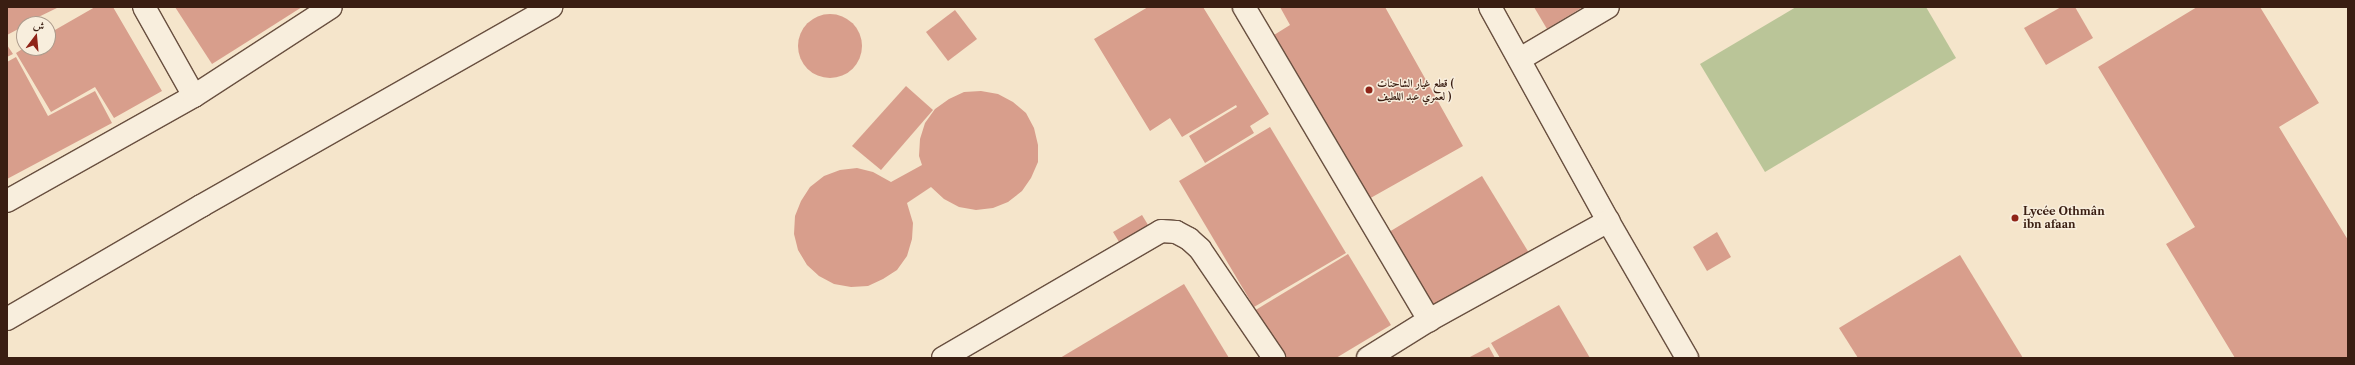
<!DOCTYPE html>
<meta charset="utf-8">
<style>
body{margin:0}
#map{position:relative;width:2355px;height:365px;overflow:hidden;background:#f5e5cb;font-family:"Libre Caslon Text",Amiri,serif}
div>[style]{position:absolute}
.green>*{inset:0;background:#bac598}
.building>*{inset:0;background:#d89e8c}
.round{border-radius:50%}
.roads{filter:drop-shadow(1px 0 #695040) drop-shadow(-1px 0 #695040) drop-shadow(0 1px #695040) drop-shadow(0 -1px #695040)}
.minor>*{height:22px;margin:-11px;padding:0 11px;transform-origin:11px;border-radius:11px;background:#f8eedd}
.secondary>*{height:22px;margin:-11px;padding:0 11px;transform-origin:11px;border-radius:11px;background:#f8eedd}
.dots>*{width:11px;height:11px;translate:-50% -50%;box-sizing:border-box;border:2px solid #f8eedd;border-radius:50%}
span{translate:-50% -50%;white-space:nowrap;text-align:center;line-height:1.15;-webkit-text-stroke:3px #f8eedd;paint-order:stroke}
.poi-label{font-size:11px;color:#3a1e12;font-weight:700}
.left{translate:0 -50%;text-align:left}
.frame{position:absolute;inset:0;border:8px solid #3a1e12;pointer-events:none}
.north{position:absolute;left:16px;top:16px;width:40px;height:40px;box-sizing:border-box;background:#f8eedd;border:1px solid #ac9b8c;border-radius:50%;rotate:16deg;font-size:11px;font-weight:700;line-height:16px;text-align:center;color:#3a1e12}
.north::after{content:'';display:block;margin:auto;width:14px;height:18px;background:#8f2418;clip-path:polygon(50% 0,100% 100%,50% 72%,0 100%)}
</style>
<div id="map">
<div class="green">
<div style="clip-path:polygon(1796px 7px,1926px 7px,1956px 58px,1765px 172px,1700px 64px)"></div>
</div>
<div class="building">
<div style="clip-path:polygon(7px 7px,59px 7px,24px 24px,24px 26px,7px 35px)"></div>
<div style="clip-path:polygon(95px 7px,113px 7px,162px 91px,114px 118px,95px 87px,51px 112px,16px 53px,24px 48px,48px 48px,48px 34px)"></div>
<div style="clip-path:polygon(175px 7px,302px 7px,212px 64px)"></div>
<div style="clip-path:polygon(1148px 7px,1203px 7px,1269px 114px,1250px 126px,1254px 133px,1205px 163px,1189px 136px,1237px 107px,1236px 105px,1182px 137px,1170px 118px,1150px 131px,1094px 39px)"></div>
<div style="clip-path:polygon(1280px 7px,1385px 7px,1463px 146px,1367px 200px,1274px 35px,1290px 25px)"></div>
<div style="clip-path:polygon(1534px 7px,1583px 7px,1547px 29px)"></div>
<div style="clip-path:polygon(2061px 7px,2075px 7px,2093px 38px,2046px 65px,2024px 28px)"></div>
<div style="clip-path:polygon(2197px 7px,2260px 7px,2319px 103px,2279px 127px,2348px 240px,2348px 358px,2235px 358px,2166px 244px,2195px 227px,2098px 67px)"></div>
<div style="clip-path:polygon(955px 10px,977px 39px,948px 61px,926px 32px)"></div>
<div class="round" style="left:798px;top:14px;width:64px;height:64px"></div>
<div style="clip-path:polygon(7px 45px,13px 54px,7px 57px)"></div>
<div style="clip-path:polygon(16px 57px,48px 116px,95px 91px,112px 123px,7px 179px,7px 62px)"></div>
<div style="clip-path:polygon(906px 86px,933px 110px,881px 170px,852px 146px)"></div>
<div style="clip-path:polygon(981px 91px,998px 94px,1013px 102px,1026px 113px,1034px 128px,1038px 145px,1038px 162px,1031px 178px,1022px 191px,1008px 202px,993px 208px,976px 210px,959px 207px,944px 199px,931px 187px,907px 203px,913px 223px,912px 239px,907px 256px,897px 270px,883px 279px,868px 286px,851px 287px,834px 284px,819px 276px,807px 265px,798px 250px,794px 234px,795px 216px,801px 201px,810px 187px,824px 176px,840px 170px,857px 168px,873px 172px,891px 182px,922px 165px,919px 156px,920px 139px,925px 123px,935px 109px,949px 99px,964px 92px)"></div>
<div style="clip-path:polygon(1270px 127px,1346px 253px,1254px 307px,1179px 181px)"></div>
<div style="clip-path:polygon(1482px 176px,1537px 266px,1443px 322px,1389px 232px)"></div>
<div style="clip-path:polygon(1142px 215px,1159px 243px,1130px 260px,1113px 232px)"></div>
<div style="clip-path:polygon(1717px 232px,1731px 257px,1707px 271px,1693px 247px)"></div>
<div style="clip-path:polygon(1348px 254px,1391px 325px,1336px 358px,1283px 358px,1254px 311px)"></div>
<div style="clip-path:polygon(1960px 255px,2023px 358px,1858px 358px,1839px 328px)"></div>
<div style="clip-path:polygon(1184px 284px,1229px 358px,1060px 358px)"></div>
<div style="clip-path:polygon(1559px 305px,1590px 358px,1500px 358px,1491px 343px)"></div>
<div style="clip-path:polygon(1489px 347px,1495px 358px,1468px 358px)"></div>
</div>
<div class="roads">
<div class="minor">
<div style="left:144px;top:7px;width:102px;rotate:60.7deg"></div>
<div style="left:1244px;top:7px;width:364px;rotate:59.4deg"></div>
<div style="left:1429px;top:320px;width:205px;rotate:-28.9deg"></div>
<div style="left:1520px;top:59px;width:102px;rotate:-30.6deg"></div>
<div style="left:7px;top:201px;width:214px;rotate:-29.3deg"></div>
<div style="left:194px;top:96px;width:163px;rotate:-33deg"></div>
<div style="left:7px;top:319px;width:225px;rotate:-30.2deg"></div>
<div style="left:201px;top:206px;width:403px;rotate:-29.6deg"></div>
<div style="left:943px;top:358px;width:252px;rotate:-30.2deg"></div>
<div style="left:1161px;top:231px;width:15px;rotate:4deg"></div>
<div style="left:1176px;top:232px;width:15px;rotate:28deg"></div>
<div style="left:1189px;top:239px;width:15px;rotate:42deg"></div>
<div style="left:1200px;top:249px;width:132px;rotate:55.8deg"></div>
<div style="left:1368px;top:358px;width:72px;rotate:-31.9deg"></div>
</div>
<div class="secondary">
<div style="left:1490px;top:7px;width:244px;rotate:61.1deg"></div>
<div style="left:1608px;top:221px;width:158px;rotate:60deg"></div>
</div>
</div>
<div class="dots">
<div style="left:1369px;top:90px;background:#8f2418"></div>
<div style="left:2015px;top:218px;background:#8f2418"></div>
</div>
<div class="poi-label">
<span class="left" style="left:1377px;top:90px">قطع غيار الشاحنات (<br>لعمري عبد اللطيف )</span>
<span class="left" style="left:2023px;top:218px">Lycée Othmân<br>ibn afaan</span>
</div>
<div class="frame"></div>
<div class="north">ش</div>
</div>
